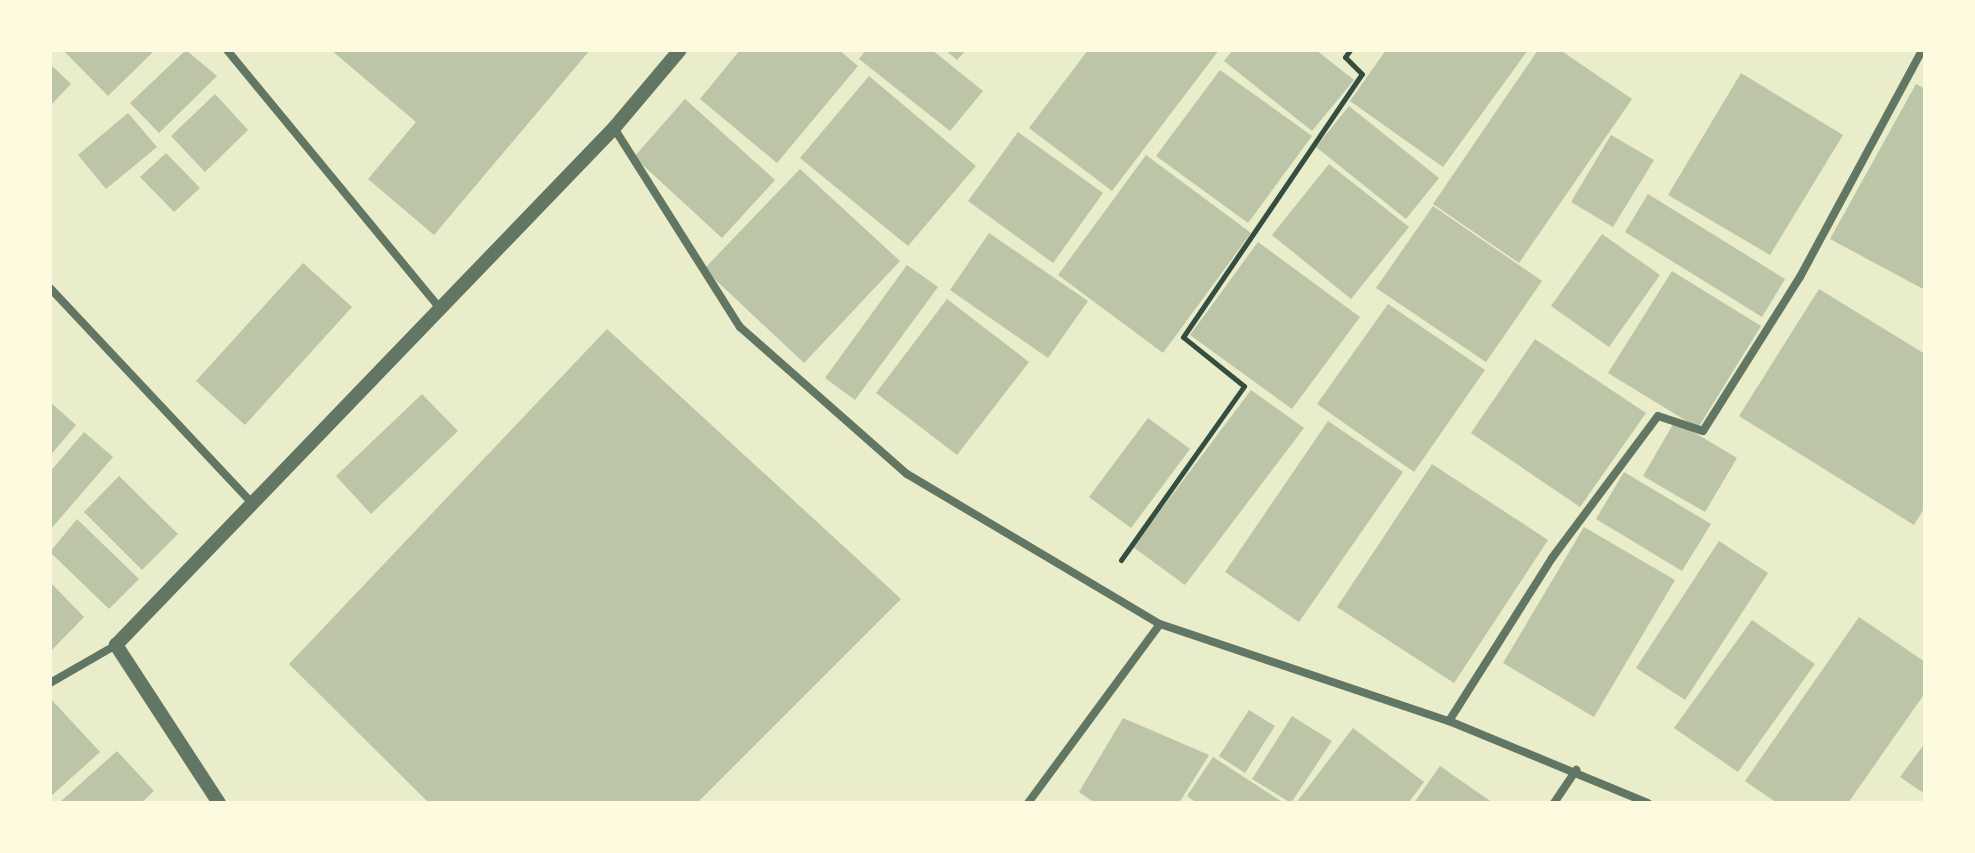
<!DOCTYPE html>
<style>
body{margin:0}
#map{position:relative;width:1975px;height:853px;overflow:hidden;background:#e9edc9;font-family:"Source Serif 4",serif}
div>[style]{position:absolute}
.building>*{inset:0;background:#bcc5a7}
.path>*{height:5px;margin:-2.5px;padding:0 2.5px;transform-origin:2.5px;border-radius:2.5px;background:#344e41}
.minor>*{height:8px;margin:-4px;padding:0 4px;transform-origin:4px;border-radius:4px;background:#617663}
.tertiary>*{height:14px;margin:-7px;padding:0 7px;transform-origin:7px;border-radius:7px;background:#617663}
span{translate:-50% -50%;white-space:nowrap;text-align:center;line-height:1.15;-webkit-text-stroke:8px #fefae0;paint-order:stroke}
.frame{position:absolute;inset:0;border:52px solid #fefae0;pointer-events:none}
</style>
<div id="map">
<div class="building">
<div style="clip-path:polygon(63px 50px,155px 50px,108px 96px)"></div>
<div style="clip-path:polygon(186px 50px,217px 76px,159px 133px,130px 103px)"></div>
<div style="clip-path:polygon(331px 50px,590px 50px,434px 235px,368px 179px,416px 122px)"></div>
<div style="clip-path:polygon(740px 50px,839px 50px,858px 66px,777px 163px,700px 99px)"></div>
<div style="clip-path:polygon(866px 50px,932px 50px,983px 91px,950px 131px,859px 59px)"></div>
<div style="clip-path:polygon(945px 50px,966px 50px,957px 60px)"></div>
<div style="clip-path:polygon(1088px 50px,1219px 50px,1112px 191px,1029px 128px)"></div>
<div style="clip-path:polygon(1233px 50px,1316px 50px,1354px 80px,1312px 131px,1224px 61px)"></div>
<div style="clip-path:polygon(1386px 50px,1528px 50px,1443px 167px,1350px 101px)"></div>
<div style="clip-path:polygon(1538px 50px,1560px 50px,1632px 99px,1519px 263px,1433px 204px)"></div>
<div style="clip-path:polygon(50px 64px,71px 84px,50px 106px)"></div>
<div style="clip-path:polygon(1220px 70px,1312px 136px,1248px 223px,1156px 156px)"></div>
<div style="clip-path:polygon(1741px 73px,1843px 135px,1770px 255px,1668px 195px)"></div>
<div style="clip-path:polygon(869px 76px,976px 166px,908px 246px,800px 158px)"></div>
<div style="clip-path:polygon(1916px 84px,1925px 89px,1925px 290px,1830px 239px)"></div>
<div style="clip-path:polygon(215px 94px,248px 130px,205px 172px,171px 136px)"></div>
<div style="clip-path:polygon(685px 99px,775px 180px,722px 238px,634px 157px)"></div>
<div style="clip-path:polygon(1349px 106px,1439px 178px,1406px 219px,1316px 147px)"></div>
<div style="clip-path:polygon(128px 113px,157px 147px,106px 189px,78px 155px)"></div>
<div style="clip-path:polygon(1018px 132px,1103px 193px,1053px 263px,968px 201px)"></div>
<div style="clip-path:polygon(1611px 135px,1654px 160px,1613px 227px,1571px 202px)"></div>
<div style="clip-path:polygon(166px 153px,200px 188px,174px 212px,140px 177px)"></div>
<div style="clip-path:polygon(1146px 155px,1251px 233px,1163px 353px,1058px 275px)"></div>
<div style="clip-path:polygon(1329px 164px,1409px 227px,1351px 299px,1272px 235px)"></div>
<div style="clip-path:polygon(800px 169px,900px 261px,804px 363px,704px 269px)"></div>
<div style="clip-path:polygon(1648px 194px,1785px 279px,1762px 317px,1625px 232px)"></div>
<div style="clip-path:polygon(1433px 206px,1542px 281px,1486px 362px,1376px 288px)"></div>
<div style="clip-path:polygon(989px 233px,1088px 301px,1048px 358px,950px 290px)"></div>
<div style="clip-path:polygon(1602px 234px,1660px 275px,1609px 347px,1551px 306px)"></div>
<div style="clip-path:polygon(1258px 242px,1360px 317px,1292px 409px,1190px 335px)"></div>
<div style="clip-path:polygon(303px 263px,352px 307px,245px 425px,196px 381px)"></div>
<div style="clip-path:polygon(907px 265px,938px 287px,855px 400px,825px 378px)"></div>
<div style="clip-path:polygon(1672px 271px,1761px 326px,1698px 428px,1608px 373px)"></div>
<div style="clip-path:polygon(1819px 289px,1925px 354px,1925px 507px,1914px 525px,1739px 416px)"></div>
<div style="clip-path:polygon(947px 299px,1029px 362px,957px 455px,876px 393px)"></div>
<div style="clip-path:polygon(1388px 304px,1485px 370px,1414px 472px,1317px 404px)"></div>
<div style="clip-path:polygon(607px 329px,901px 599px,697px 803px,429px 803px,289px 664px)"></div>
<div style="clip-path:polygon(1535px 339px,1646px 413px,1580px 507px,1471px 433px)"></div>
<div style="clip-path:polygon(1251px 390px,1304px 428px,1185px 585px,1133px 547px)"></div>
<div style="clip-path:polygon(422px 394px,458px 431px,371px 514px,336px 476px)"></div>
<div style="clip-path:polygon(50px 402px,76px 425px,50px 456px)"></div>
<div style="clip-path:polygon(1148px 418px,1190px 449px,1131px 528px,1089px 497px)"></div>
<div style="clip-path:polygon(1328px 421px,1403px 472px,1299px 622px,1225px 572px)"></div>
<div style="clip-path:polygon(1675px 421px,1737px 458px,1705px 512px,1643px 476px)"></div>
<div style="clip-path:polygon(84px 432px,113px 457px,50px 530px,50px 472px)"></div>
<div style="clip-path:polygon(1432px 464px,1548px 540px,1454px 683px,1337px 607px)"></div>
<div style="clip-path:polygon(1624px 472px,1711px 524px,1682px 571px,1596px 519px)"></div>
<div style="clip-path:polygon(119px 476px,178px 534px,142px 570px,84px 512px)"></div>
<div style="clip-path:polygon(77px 519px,139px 579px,109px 609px,50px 552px)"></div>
<div style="clip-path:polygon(1584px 527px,1675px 580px,1594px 717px,1503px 663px)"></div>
<div style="clip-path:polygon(1719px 541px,1768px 573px,1685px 700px,1636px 668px)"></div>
<div style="clip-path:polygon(50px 582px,84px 617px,50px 652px)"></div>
<div style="clip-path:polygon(1859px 617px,1925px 662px,1925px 693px,1848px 803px,1777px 803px,1745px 781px)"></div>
<div style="clip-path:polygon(1752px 620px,1815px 664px,1738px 772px,1674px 728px)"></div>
<div style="clip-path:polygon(50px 698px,100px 752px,50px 797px)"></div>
<div style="clip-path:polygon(1249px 710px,1275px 726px,1245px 773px,1219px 756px)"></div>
<div style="clip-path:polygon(1292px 716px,1332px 741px,1291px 803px,1252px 779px)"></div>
<div style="clip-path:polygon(1123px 718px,1209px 755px,1179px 803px,1095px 803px,1079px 792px)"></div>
<div style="clip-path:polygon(1353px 728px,1424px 782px,1408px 803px,1296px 803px)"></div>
<div style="clip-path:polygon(1925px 743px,1925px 794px,1900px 777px)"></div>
<div style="clip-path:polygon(117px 751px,154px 791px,141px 803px,59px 803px)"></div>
<div style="clip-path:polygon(1213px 757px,1284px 803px,1197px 803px,1187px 796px)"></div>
<div style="clip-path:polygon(1440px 766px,1493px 803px,1414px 803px)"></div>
</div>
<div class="path">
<div style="left:1121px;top:560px;width:213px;rotate:-54.7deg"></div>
<div style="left:1244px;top:386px;width:78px;rotate:-141.2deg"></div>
<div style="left:1183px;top:337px;width:318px;rotate:-55.8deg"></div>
<div style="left:1362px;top:74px;width:24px;rotate:-135deg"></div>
<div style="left:1345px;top:57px;width:9px;rotate:-54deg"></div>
</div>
<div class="minor">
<div style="left:227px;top:50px;width:335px;rotate:50.5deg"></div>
<div style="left:614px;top:128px;width:236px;rotate:57.7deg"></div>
<div style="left:740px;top:327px;width:222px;rotate:41.4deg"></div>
<div style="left:907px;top:474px;width:294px;rotate:30.7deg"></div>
<div style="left:1160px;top:624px;width:305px;rotate:18.6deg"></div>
<div style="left:1449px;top:721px;width:215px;rotate:22.4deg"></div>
<div style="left:50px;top:288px;width:296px;rotate:46.8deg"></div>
<div style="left:50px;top:683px;width:76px;rotate:-29.9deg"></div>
<div style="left:1449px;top:721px;width:193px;rotate:-57.7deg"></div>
<div style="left:1552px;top:558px;width:177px;rotate:-53.3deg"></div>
<div style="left:1658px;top:416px;width:47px;rotate:18.4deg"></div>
<div style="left:1703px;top:431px;width:182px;rotate:-57.8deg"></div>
<div style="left:1800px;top:277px;width:258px;rotate:-61.7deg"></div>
<div style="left:1028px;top:803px;width:222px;rotate:-53.6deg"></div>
<div style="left:1554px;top:803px;width:40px;rotate:-56deg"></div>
</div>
<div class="tertiary">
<div style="left:219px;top:803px;width:189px;rotate:-123.1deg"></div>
<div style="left:116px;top:645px;width:718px;rotate:-46.07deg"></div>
<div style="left:614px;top:128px;width:102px;rotate:-49.8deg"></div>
</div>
<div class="frame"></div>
</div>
